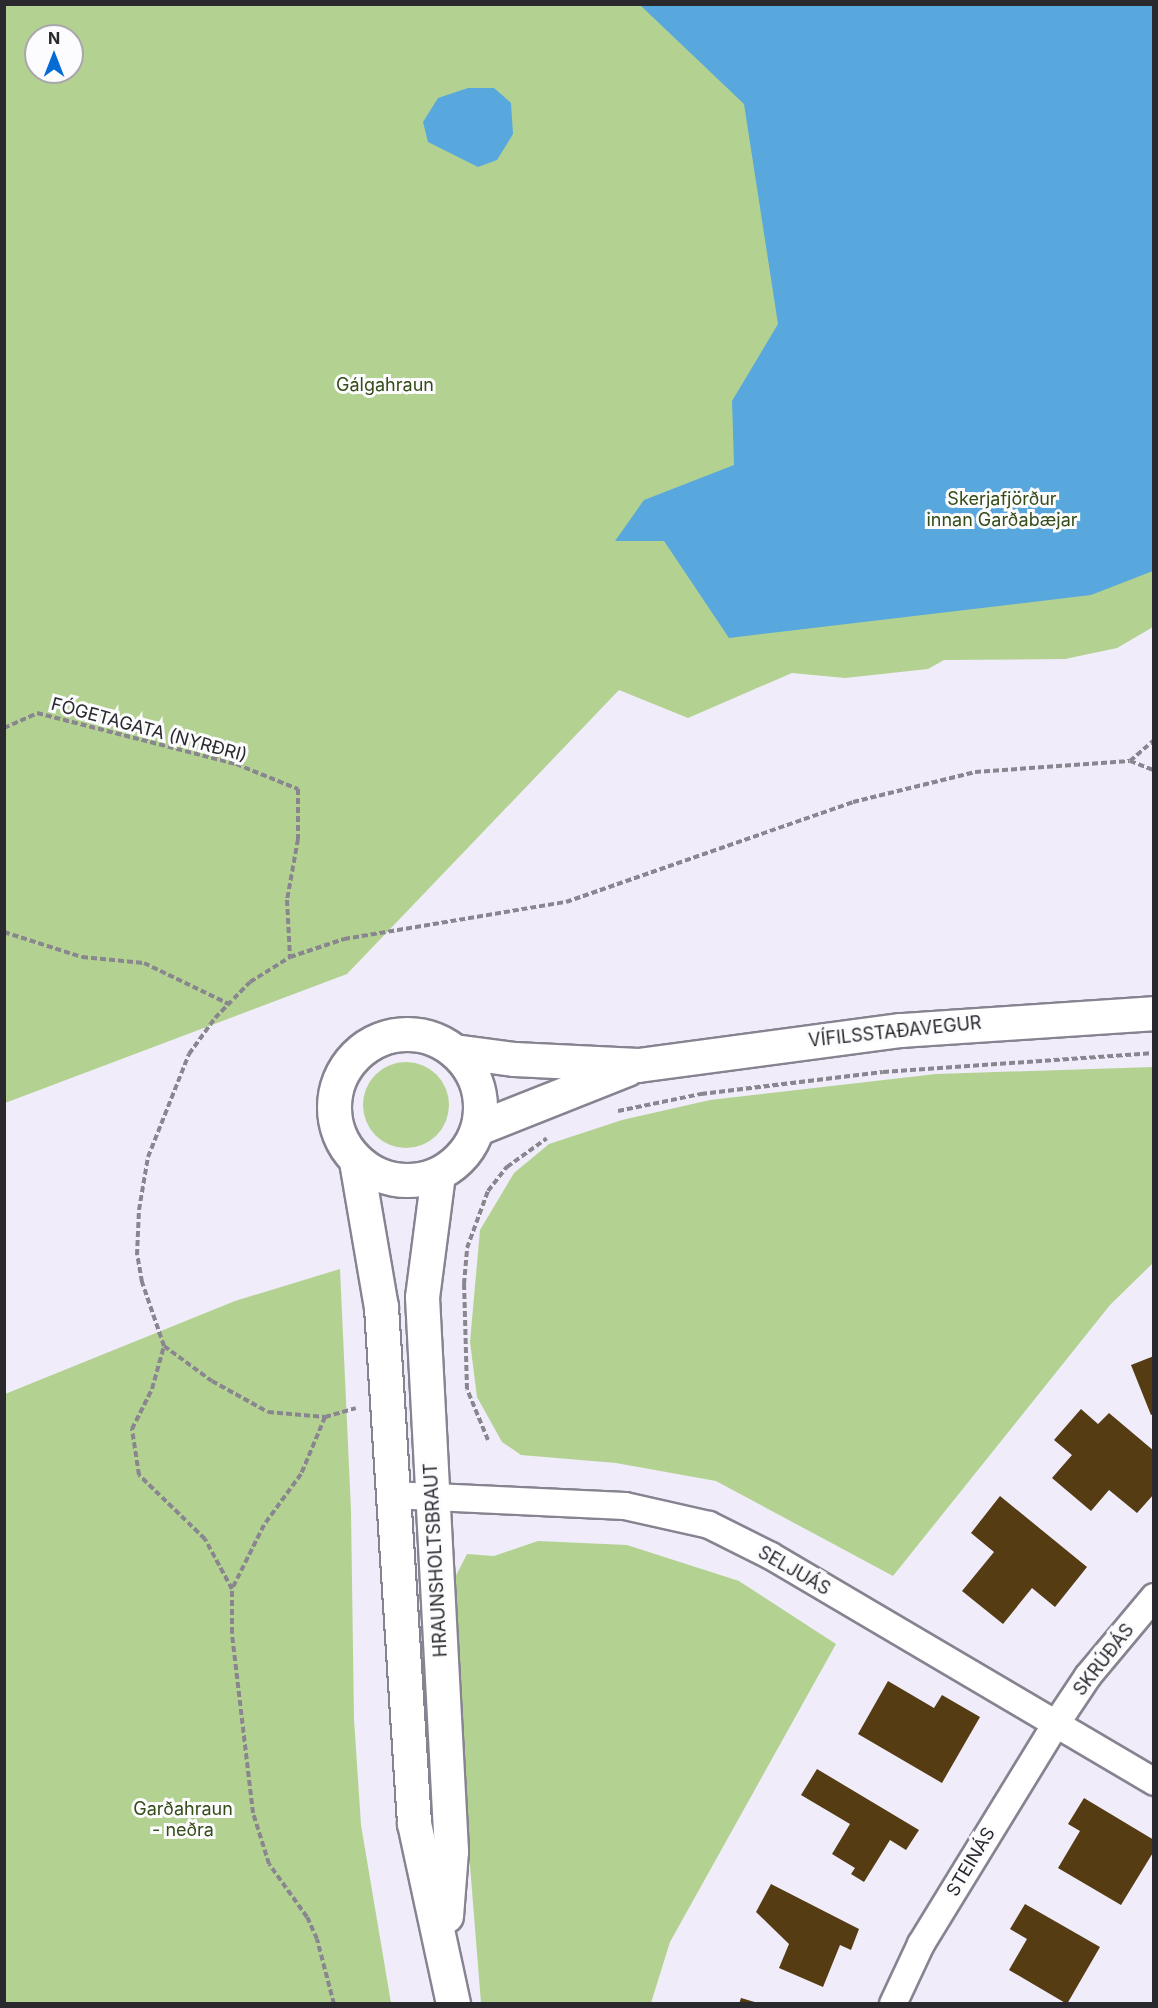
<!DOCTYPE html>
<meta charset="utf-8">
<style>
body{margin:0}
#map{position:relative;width:1158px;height:2008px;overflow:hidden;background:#f0ecfa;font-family:Inter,sans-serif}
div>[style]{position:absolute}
.green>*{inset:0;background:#b3d292}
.round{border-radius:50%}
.water>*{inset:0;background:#58a8dd}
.building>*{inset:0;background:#553c12}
.path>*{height:4px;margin-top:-2px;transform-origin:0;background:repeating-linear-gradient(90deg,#89868f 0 6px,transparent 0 9px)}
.roads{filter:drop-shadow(2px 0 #878390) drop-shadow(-2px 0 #878390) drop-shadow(0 2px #878390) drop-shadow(0 -2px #878390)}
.minor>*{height:26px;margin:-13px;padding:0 13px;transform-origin:13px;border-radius:13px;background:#fff}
.tertiary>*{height:33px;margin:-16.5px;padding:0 16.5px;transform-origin:16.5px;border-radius:16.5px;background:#fff}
.tertiary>.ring{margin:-16.5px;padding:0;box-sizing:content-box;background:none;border:33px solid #fff;border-radius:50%}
span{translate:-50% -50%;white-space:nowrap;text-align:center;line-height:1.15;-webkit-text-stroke:6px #fcfbfe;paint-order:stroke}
.park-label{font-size:18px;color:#344c16}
.street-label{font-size:18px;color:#2a292e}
.frame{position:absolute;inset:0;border:6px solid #2a292e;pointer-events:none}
.north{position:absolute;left:24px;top:24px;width:60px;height:60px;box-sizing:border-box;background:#fcfbfe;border:2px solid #a8a7ab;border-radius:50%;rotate:0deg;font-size:16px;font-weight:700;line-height:24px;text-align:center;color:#2a292e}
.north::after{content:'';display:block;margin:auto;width:21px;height:27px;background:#026cd4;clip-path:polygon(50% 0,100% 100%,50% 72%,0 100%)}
</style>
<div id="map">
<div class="green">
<div style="clip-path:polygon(evenodd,5px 5px,1153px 5px,1153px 627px,1117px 648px,1065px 659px,944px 660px,928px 669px,845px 678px,792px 673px,688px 718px,619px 690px,347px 974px,5px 1103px,5px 5px,36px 36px,72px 36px,72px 72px,36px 72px,36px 36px)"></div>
<div class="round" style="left:363px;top:1062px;width:86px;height:86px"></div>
<div style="clip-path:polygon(1153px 1067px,1153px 1263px,1110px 1305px,893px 1576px,716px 1481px,616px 1463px,521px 1455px,502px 1442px,477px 1397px,470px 1342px,480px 1230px,514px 1173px,549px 1144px,622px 1120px,710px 1100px,936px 1074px)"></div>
<div style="clip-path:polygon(340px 1269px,351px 1510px,354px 1719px,361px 1825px,391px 2003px,5px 2003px,5px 1394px,235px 1301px)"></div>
<div style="clip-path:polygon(538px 1541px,627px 1545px,739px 1581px,836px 1644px,670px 1942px,651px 2003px,481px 2003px,448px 1591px,467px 1554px,494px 1556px)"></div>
</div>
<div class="water">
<div style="clip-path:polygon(640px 5px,1153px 5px,1153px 571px,1091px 595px,729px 638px,664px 541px,615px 541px,644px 500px,734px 465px,732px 401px,778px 324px,744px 104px)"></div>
<div style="clip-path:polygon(468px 88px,494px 88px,511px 103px,513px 134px,497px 160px,478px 167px,428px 142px,423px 122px,438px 98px)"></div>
</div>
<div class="building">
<div style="clip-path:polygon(1154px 1356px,1154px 1414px,1151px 1415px,1131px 1365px)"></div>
<div style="clip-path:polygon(1081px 1409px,1098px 1424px,1109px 1413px,1154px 1451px,1154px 1494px,1137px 1513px,1109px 1490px,1091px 1511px,1052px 1478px,1072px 1455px,1054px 1440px)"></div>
<div style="clip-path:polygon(1000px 1496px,1087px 1567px,1055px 1607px,1032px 1588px,1003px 1624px,962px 1591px,994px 1552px,971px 1533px)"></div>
<div style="clip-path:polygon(888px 1681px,934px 1708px,942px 1695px,980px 1717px,942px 1783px,858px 1734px)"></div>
<div style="clip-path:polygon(817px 1769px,919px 1830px,906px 1850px,890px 1840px,864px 1882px,851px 1874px,855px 1868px,832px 1854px,850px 1824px,801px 1795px)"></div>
<div style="clip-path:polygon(1084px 1798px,1154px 1840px,1154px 1851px,1121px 1905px,1058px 1868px,1080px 1831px,1068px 1824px)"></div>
<div style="clip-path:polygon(771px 1884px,859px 1929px,851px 1950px,840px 1945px,823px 1987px,779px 1968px,789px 1944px,756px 1912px)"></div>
<div style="clip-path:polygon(1025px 1904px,1100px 1947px,1067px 2004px,1009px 1970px,1027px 1939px,1010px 1929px)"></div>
<div style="clip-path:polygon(741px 1998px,758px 2003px,758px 2004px,739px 2004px)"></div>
</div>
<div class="path">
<div style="left:4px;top:728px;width:36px;rotate:-24deg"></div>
<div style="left:37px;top:713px;width:205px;rotate:14.4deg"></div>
<div style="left:236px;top:764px;width:67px;rotate:22deg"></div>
<div style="left:298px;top:789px;width:50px;rotate:90deg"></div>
<div style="left:298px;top:839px;width:62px;rotate:100.2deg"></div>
<div style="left:287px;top:900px;width:57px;rotate:87deg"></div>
<div style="left:1130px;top:761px;width:26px;rotate:21deg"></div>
<div style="left:4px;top:932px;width:82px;rotate:17.8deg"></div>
<div style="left:82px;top:957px;width:62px;rotate:5.5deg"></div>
<div style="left:144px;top:963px;width:94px;rotate:25.8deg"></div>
<div style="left:618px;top:1111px;width:85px;rotate:-11.6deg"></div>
<div style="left:701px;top:1094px;width:183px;rotate:-6.9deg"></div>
<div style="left:883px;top:1072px;width:272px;rotate:-4deg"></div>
<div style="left:164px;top:1346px;width:59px;rotate:36.1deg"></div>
<div style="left:212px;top:1381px;width:64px;rotate:29deg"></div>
<div style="left:268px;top:1412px;width:57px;rotate:5deg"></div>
<div style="left:325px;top:1417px;width:62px;rotate:112.8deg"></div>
<div style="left:301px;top:1474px;width:63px;rotate:126deg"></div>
<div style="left:264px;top:1525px;width:72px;rotate:116.6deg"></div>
<div style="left:325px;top:1417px;width:32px;rotate:-16deg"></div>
<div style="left:488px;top:1440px;width:55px;rotate:-112.4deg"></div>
<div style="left:467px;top:1389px;width:105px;rotate:-91.6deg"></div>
<div style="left:464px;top:1284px;width:36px;rotate:-85deg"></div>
<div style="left:467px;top:1248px;width:61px;rotate:-69.8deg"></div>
<div style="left:488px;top:1191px;width:31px;rotate:-52deg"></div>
<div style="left:507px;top:1167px;width:49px;rotate:-35.9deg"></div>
<div style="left:334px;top:2004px;width:67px;rotate:-104.7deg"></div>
<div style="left:317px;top:1939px;width:24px;rotate:-114deg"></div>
<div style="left:307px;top:1917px;width:65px;rotate:-125.6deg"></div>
<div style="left:269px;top:1864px;width:53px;rotate:-107.4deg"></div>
<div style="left:253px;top:1813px;width:181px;rotate:-96.7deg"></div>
<div style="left:232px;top:1633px;width:44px;rotate:-90deg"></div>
<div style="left:232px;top:1589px;width:57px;rotate:-118.4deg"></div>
<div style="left:205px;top:1539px;width:92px;rotate:-135.9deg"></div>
<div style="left:139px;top:1475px;width:47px;rotate:-98.7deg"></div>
<div style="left:132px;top:1429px;width:45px;rotate:-63.4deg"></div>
<div style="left:152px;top:1389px;width:45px;rotate:-74.4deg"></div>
<div style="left:164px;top:1346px;width:68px;rotate:-109deg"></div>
<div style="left:142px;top:1282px;width:27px;rotate:-100deg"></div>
<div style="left:137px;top:1255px;width:45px;rotate:-87.5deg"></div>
<div style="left:139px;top:1210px;width:54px;rotate:-80.4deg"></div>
<div style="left:148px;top:1157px;width:111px;rotate:-68.3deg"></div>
<div style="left:189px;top:1054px;width:44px;rotate:-54.2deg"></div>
<div style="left:215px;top:1018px;width:50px;rotate:-45.8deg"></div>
<div style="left:250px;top:982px;width:47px;rotate:-32deg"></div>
<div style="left:290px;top:957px;width:57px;rotate:-18.4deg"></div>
<div style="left:344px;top:939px;width:225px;rotate:-9.5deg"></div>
<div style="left:566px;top:902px;width:304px;rotate:-19.2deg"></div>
<div style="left:853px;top:802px;width:126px;rotate:-13.8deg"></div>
<div style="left:975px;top:772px;width:155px;rotate:-4.1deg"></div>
<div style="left:1130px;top:761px;width:32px;rotate:-41deg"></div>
</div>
<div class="roads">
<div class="minor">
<div style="left:391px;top:1495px;width:234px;rotate:2.7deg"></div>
<div style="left:625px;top:1506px;width:86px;rotate:12.7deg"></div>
<div style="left:709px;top:1525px;width:69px;rotate:26.6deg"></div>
<div style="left:771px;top:1556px;width:445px;rotate:30.5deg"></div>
<div style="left:893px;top:2004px;width:66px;rotate:-65deg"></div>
<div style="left:921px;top:1944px;width:258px;rotate:-58.5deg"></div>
<div style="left:1056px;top:1724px;width:58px;rotate:-56.3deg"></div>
<div style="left:1088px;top:1676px;width:103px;rotate:-50.1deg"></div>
</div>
<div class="tertiary">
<div class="ring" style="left:334px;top:1034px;width:113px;height:113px"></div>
<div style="left:454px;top:1051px;width:61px;rotate:7.6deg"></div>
<div style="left:514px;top:1059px;width:124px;rotate:2.8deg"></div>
<div style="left:638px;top:1065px;width:265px;rotate:-7.6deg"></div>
<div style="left:901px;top:1030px;width:254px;rotate:-3.8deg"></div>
<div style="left:478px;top:1128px;width:160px;rotate:-21.6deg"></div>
<div style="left:356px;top:1161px;width:148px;rotate:80.3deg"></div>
<div style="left:381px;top:1307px;width:517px;rotate:86.34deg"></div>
<div style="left:414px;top:1823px;width:185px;rotate:77.8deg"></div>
<div style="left:438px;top:1174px;width:124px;rotate:97.4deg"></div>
<div style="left:422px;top:1297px;width:555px;rotate:87deg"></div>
<div style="left:451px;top:1851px;width:65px;rotate:94.4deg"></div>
</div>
</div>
<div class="park-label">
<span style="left:385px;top:385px">Gálgahraun</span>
<span style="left:1002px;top:510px">Skerjafjörður<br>innan Garðabæjar</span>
<span style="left:183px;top:1820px">Garðahraun<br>- neðra</span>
</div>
<div class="street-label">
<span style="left:149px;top:730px;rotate:15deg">FÓGETAGATA (NYRÐRI)</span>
<span style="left:895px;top:1032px;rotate:-6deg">VÍFILSSTAÐAVEGUR</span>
<span style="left:436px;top:1560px;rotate:-93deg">HRAUNSHOLTSBRAUT</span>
<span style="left:794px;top:1571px;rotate:30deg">SELJUÁS</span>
<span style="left:1104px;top:1660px;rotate:-52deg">SKRÚÐÁS</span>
<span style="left:971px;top:1862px;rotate:-59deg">STEINÁS</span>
</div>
<div class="frame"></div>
<div class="north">N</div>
</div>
